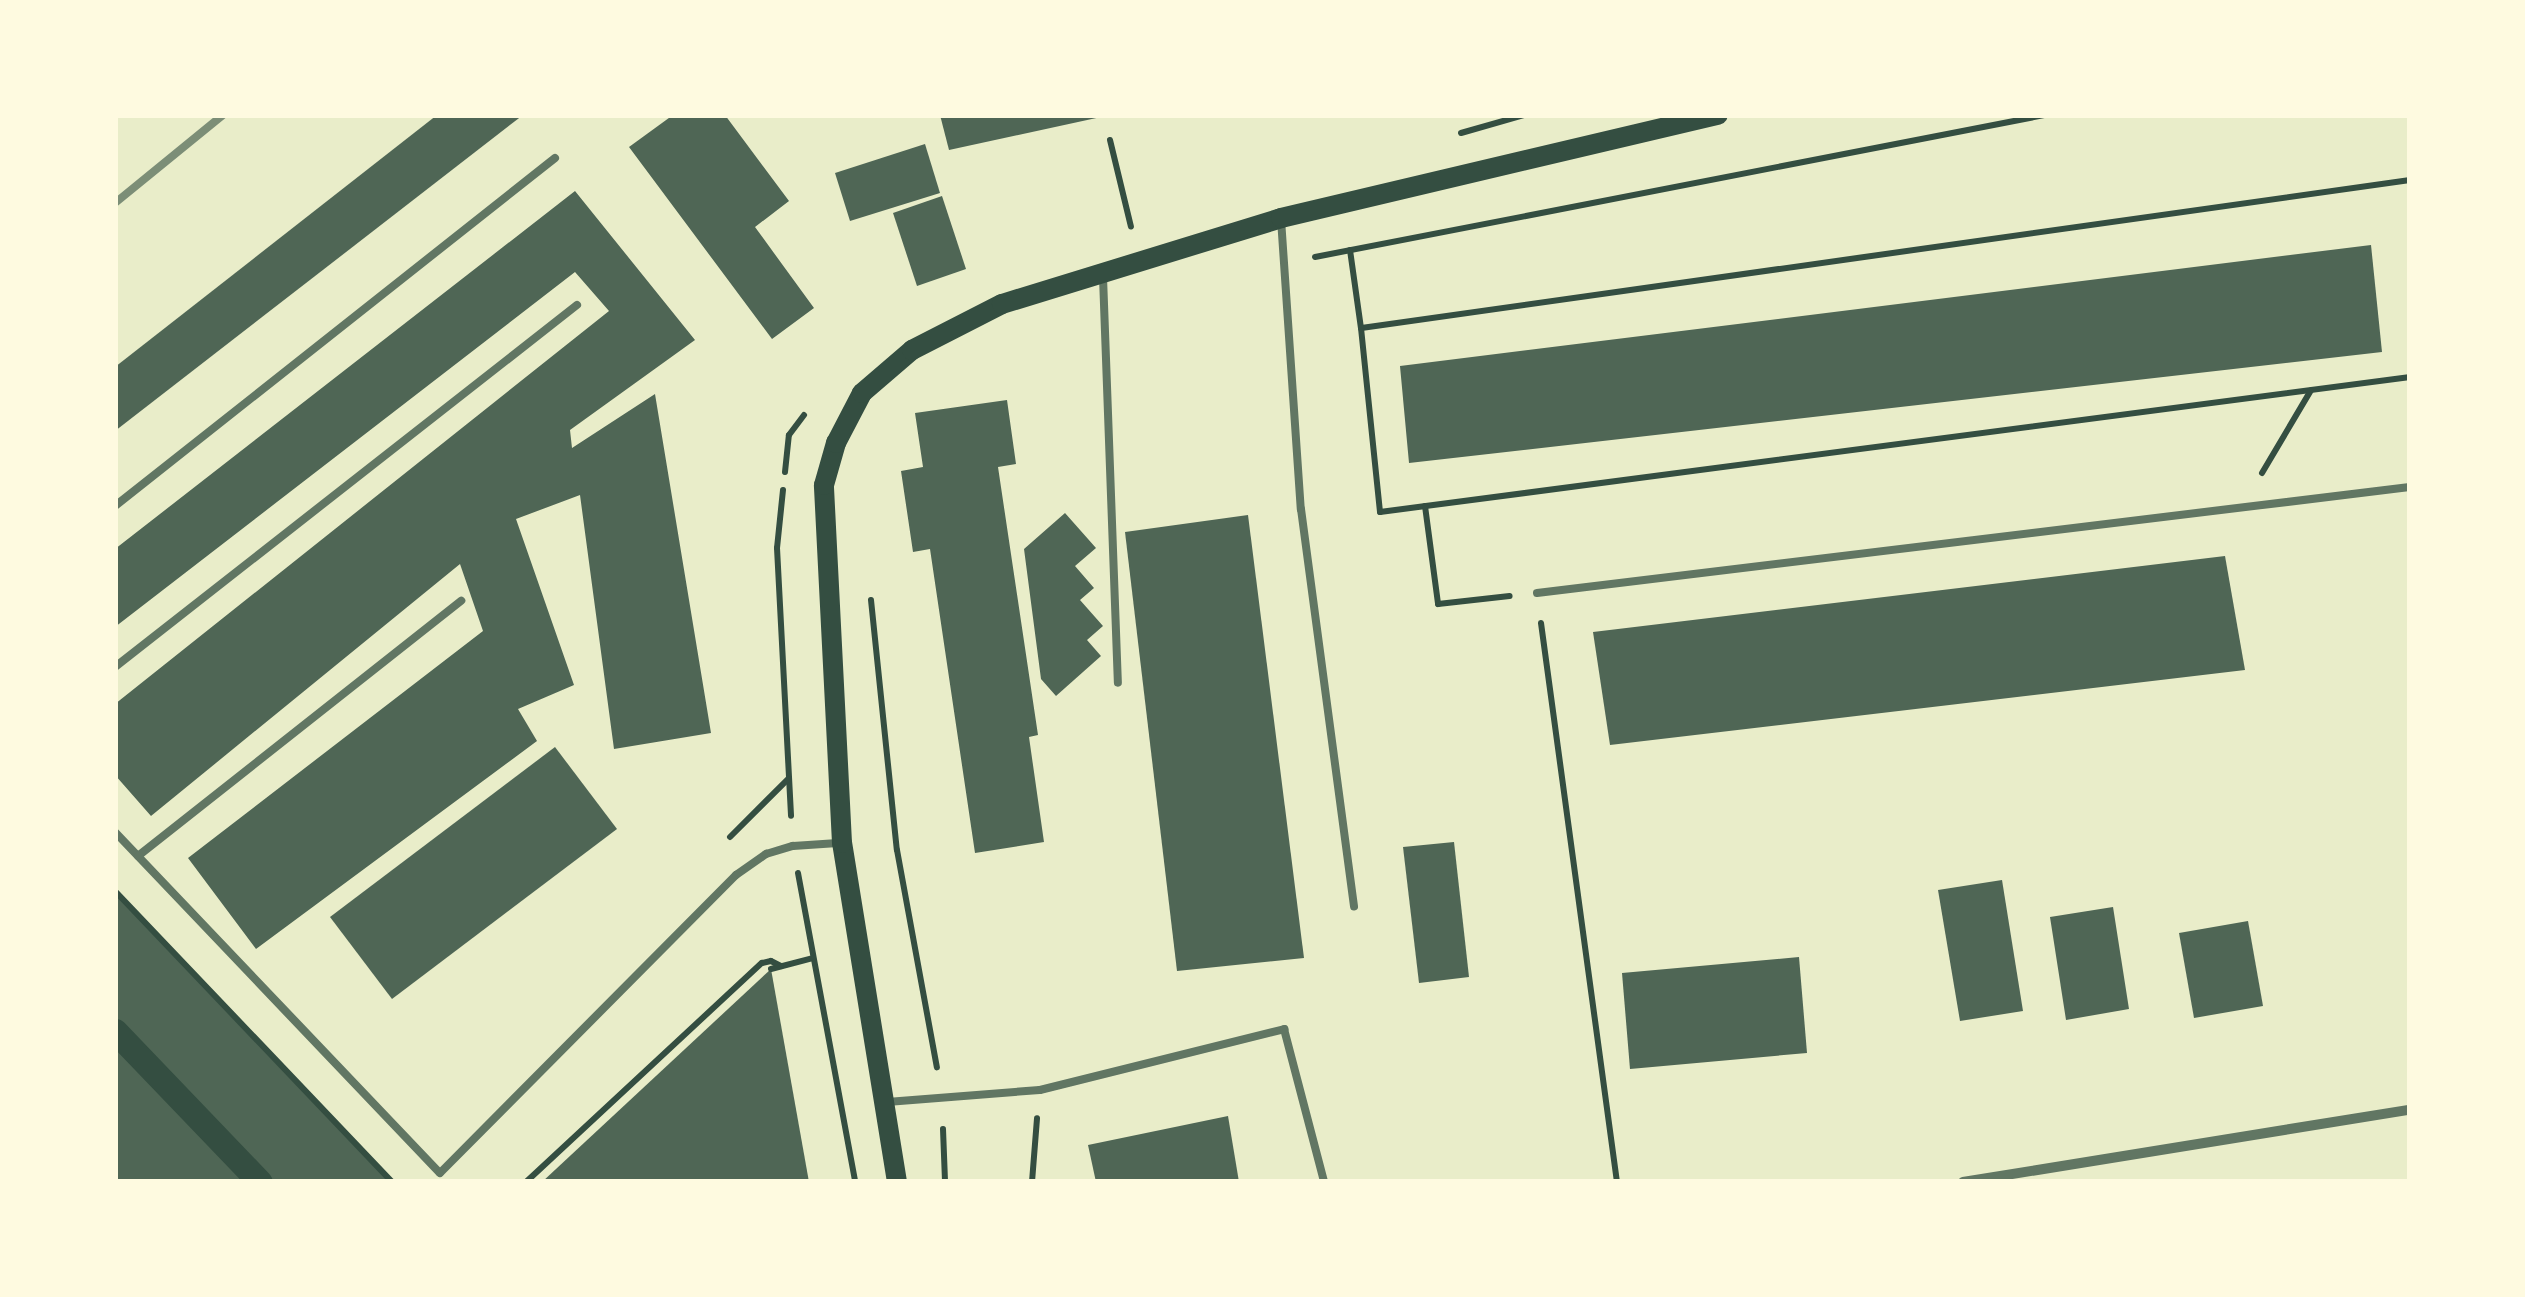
<!DOCTYPE html>
<style>
body{margin:0}
#map{position:relative;width:2525px;height:1297px;overflow:hidden;background:#e9edc9;font-family:"Source Sans 3",sans-serif}
div>[style]{position:absolute}
.building>*{inset:0;background:#4f6655}
.path>*{height:6px;margin:-3px;padding:0 3px;transform-origin:3px;border-radius:3px;background:#344e41}
.service>*{height:8px;margin:-4px;padding:0 4px;transform-origin:4px;border-radius:4px;background:#617663}
.minor>*{height:10px;margin:-5px;padding:0 5px;transform-origin:5px;border-radius:5px;background:#617663}
.secondary>*{height:20px;margin:-10px;padding:0 10px;transform-origin:10px;border-radius:10px;background:#344e41}
.primary>*{height:25px;margin:-12.5px;padding:0 12.5px;transform-origin:12.5px;border-radius:12.5px;background:#344e41}
.rail>*{height:8px;margin:-4px;padding:0 4px;transform-origin:4px;border-radius:4px;background:#7c8e77}
span{translate:-50% -50%;white-space:nowrap;text-align:center;line-height:1.15;-webkit-text-stroke:9px #fefae0;paint-order:stroke}
.frame{position:absolute;inset:0;border:118px solid #fefae0;pointer-events:none}
</style>
<div id="map">
<div class="building">
<div style="clip-path:polygon(437px 115px,523px 115px,115px 431px,115px 367px)"></div>
<div style="clip-path:polygon(725px 115px,789px 201px,755px 227px,814px 308px,772px 339px,629px 147px,673px 115px)"></div>
<div style="clip-path:polygon(940px 115px,1101px 115px,1101px 117px,949px 150px)"></div>
<div style="clip-path:polygon(925px 144px,940px 193px,850px 221px,835px 173px)"></div>
<div style="clip-path:polygon(575px 191px,695px 340px,570px 430px,572px 448px,655px 394px,711px 733px,614px 749px,580px 495px,516px 519px,574px 685px,518px 709px,537px 741px,256px 949px,188px 858px,483px 631px,460px 564px,151px 816px,115px 775px,115px 704px,609px 311px,575px 272px,115px 627px,115px 549px)"></div>
<div style="clip-path:polygon(942px 196px,966px 269px,917px 286px,893px 213px)"></div>
<div style="clip-path:polygon(2371px 245px,2382px 352px,1409px 463px,1400px 366px)"></div>
<div style="clip-path:polygon(1007px 400px,1016px 464px,998px 467px,1038px 735px,1029px 737px,1044px 842px,975px 853px,930px 549px,913px 552px,901px 471px,923px 467px,915px 413px)"></div>
<div style="clip-path:polygon(1065px 513px,1096px 548px,1075px 566px,1094px 588px,1080px 600px,1103px 626px,1087px 640px,1101px 656px,1056px 696px,1041px 679px,1024px 549px)"></div>
<div style="clip-path:polygon(1248px 515px,1304px 958px,1177px 971px,1125px 532px)"></div>
<div style="clip-path:polygon(2225px 556px,2245px 670px,1610px 745px,1593px 632px)"></div>
<div style="clip-path:polygon(555px 747px,617px 829px,392px 999px,330px 917px)"></div>
<div style="clip-path:polygon(1454px 842px,1469px 977px,1419px 983px,1403px 847px)"></div>
<div style="clip-path:polygon(2002px 880px,2023px 1011px,1960px 1021px,1938px 890px)"></div>
<div style="clip-path:polygon(115px 891px,389px 1179px,386px 1182px,115px 1182px)"></div>
<div style="clip-path:polygon(2113px 907px,2129px 1009px,2066px 1020px,2050px 917px)"></div>
<div style="clip-path:polygon(2248px 921px,2263px 1006px,2194px 1018px,2179px 933px)"></div>
<div style="clip-path:polygon(1799px 957px,1807px 1053px,1630px 1069px,1622px 973px)"></div>
<div style="clip-path:polygon(771px 969px,809px 1182px,542px 1182px)"></div>
<div style="clip-path:polygon(1228px 1116px,1239px 1182px,1096px 1182px,1088px 1145px)"></div>
</div>
<div class="path">
<div style="left:1461px;top:133px;width:66px;rotate:-15.9deg"></div>
<div style="left:1110px;top:140px;width:89px;rotate:76.4deg"></div>
<div style="left:2410px;top:180px;width:1059px;rotate:171.97deg"></div>
<div style="left:1361px;top:328px;width:185px;rotate:84.1deg"></div>
<div style="left:1380px;top:512px;width:1039px;rotate:-7.47deg"></div>
<div style="left:1350px;top:250px;width:79px;rotate:82deg"></div>
<div style="left:1315px;top:257px;width:744px;rotate:-11.01deg"></div>
<div style="left:785px;top:472px;width:37px;rotate:-84deg"></div>
<div style="left:789px;top:435px;width:25px;rotate:-53deg"></div>
<div style="left:2262px;top:473px;width:96px;rotate:-59.4deg"></div>
<div style="left:783px;top:490px;width:58px;rotate:95.9deg"></div>
<div style="left:777px;top:548px;width:268px;rotate:87deg"></div>
<div style="left:1425px;top:506px;width:99px;rotate:82.4deg"></div>
<div style="left:1438px;top:604px;width:72px;rotate:-6.3deg"></div>
<div style="left:871px;top:600px;width:251px;rotate:84.1deg"></div>
<div style="left:897px;top:850px;width:221px;rotate:79.6deg"></div>
<div style="left:1541px;top:623px;width:564px;rotate:82.26deg"></div>
<div style="left:730px;top:837px;width:82px;rotate:-45deg"></div>
<div style="left:798px;top:873px;width:313px;rotate:79.5deg"></div>
<div style="left:115px;top:891px;width:402px;rotate:46.4deg"></div>
<div style="left:771px;top:969px;width:43px;rotate:-14.7deg"></div>
<div style="left:943px;top:1129px;width:53px;rotate:87.8deg"></div>
<div style="left:115px;top:1181px;width:1px;rotate:45deg"></div>
<div style="left:526px;top:1182px;width:322px;rotate:-42.9deg"></div>
<div style="left:762px;top:963px;width:9px;rotate:-13deg"></div>
<div style="left:771px;top:961px;width:11px;rotate:27deg"></div>
<div style="left:1032px;top:1182px;width:64px;rotate:-85.5deg"></div>
</div>
<div class="service">
<div style="left:1281px;top:219px;width:291px;rotate:86.1deg"></div>
<div style="left:1301px;top:509px;width:401px;rotate:82.4deg"></div>
<div style="left:1103px;top:277px;width:406px;rotate:87.9deg"></div>
<div style="left:115px;top:506px;width:561px;rotate:-38.34deg"></div>
<div style="left:1537px;top:593px;width:879px;rotate:-6.92deg"></div>
<div style="left:115px;top:667px;width:587px;rotate:-38.08deg"></div>
<div style="left:115px;top:832px;width:471px;rotate:46.4deg"></div>
<div style="left:440px;top:1173px;width:420px;rotate:-45.2deg"></div>
<div style="left:736px;top:875px;width:37px;rotate:-35deg"></div>
<div style="left:766px;top:854px;width:28px;rotate:-17deg"></div>
<div style="left:793px;top:846px;width:45px;rotate:-3.8deg"></div>
<div style="left:138px;top:856px;width:412px;rotate:-38.3deg"></div>
<div style="left:887px;top:1102px;width:153px;rotate:-4.5deg"></div>
<div style="left:1040px;top:1090px;width:252px;rotate:-14deg"></div>
<div style="left:1284px;top:1029px;width:158px;rotate:75.3deg"></div>
</div>
<div class="minor">
<div style="left:1963px;top:1182px;width:453px;rotate:-9.2deg"></div>
</div>
<div class="secondary">
<div style="left:897px;top:1182px;width:343px;rotate:-99.2deg"></div>
<div style="left:842px;top:843px;width:358px;rotate:-92.9deg"></div>
<div style="left:824px;top:485px;width:44px;rotate:-74.1deg"></div>
<div style="left:836px;top:443px;width:56px;rotate:-62.5deg"></div>
<div style="left:862px;top:393px;width:66px;rotate:-40.7deg"></div>
<div style="left:912px;top:350px;width:101px;rotate:-27.1deg"></div>
<div style="left:1002px;top:304px;width:292px;rotate:-17.1deg"></div>
<div style="left:1281px;top:218px;width:449px;rotate:-13.3deg"></div>
</div>
<div class="primary">
<div style="left:115px;top:1031px;width:209px;rotate:46.2deg"></div>
</div>
<div class="rail">
<div style="left:115px;top:203px;width:139px;rotate:-39.2deg"></div>
</div>
<div class="frame"></div>
</div>
